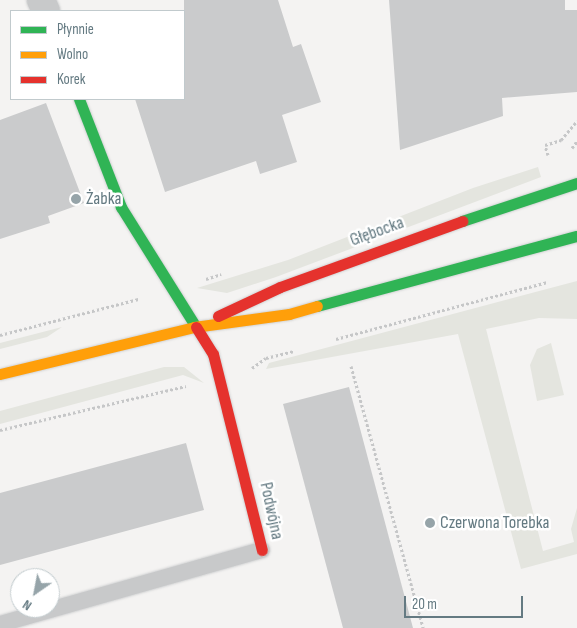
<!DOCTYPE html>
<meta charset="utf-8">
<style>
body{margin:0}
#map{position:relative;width:577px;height:628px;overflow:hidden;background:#f4f3f2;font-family:"Sofia Sans Condensed",sans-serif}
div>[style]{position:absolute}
.green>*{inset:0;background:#e4e5df}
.building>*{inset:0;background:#cacbcc}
.path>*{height:3px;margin-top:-1.5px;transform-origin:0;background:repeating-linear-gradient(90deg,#c6c7c8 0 2.5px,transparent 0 5px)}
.roads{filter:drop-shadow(0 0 1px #d0d1d2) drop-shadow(0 0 1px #d0d1d2)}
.lane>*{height:16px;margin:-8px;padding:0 8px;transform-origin:8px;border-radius:8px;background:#c8c9ca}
.street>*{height:28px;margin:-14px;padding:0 14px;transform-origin:14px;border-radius:14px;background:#c8c9ca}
.fast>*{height:11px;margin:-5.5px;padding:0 5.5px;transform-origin:5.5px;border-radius:5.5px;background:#30b455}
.slow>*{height:11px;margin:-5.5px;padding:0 5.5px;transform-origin:5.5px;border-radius:5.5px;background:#ff9f0a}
.jam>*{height:11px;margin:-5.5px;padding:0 5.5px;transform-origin:5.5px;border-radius:5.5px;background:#e5322d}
.dots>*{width:14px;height:14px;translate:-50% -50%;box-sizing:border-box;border:2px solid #fff;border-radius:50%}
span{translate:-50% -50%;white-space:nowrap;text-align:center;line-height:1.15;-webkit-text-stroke:5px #fff;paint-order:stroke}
.poi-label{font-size:18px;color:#647a82}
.left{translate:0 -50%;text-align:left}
.street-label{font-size:18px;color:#647a82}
.legend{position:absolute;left:10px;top:10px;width:175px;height:90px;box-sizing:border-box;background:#fff;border:1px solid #c1cacd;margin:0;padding:6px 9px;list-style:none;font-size:15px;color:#647a82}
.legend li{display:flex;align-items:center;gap:10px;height:25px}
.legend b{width:25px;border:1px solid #c1cacd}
.north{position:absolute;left:10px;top:568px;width:50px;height:50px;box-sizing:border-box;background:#fff;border:1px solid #c1cacd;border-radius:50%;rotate:213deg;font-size:14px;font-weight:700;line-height:20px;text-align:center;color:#647a82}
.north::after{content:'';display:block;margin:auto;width:18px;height:22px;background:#96a4a9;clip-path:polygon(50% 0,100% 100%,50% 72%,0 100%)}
.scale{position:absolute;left:404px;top:596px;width:119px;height:22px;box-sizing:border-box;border:2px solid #647a82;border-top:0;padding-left:6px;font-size:15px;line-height:18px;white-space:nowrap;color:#647a82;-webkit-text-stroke:4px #fff;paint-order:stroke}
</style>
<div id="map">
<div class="green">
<div style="clip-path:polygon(538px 167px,541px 177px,276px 277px,227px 293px,197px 288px,288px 260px,473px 188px)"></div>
<div style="clip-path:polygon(577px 281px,577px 319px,539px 318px,486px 329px,543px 551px,574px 542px,571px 529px,577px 508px,577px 554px,521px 569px,458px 334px,266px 369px,269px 363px)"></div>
<div style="clip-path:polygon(62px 327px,47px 337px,0 349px,0 343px)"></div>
<div style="clip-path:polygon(551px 343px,564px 395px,537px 401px,530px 365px,537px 349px)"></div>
<div style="clip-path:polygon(164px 367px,184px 367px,204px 383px,183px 375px,0 424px,0 411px)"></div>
</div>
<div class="building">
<div style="clip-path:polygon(184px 0,278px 0,293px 47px,301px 44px,321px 102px,282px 115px,297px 162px,260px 174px,256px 161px,165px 192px,135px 99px,184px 99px)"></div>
<div style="clip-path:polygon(389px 0,565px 0,565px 10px,577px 10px,577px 92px,502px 98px,503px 116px,400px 150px)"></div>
<div style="clip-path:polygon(46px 103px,84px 203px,48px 216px,50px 223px,0 239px,0 120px)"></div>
<div style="clip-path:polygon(349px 387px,413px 628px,343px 628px,283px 404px)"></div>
<div style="clip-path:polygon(186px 443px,204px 510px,0 565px,0 493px)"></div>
</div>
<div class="path">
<div style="left:572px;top:148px;width:9px;rotate:-54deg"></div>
<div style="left:548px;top:155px;width:10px;rotate:-107deg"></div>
<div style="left:545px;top:145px;width:17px;rotate:-17deg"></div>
<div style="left:561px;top:140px;width:25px;rotate:-50deg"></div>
<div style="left:206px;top:279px;width:16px;rotate:-18deg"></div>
<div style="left:0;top:335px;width:143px;rotate:-14.6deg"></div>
<div style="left:336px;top:339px;width:219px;rotate:-15.1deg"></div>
<div style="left:351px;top:366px;width:272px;rotate:74.6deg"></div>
<div style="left:252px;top:368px;width:17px;rotate:-36deg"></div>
<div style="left:266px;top:358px;width:29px;rotate:-14deg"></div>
<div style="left:0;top:430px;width:191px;rotate:-13.3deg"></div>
</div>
<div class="roads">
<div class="lane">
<div style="left:0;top:624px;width:272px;rotate:-15.8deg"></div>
</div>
<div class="street">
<div style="left:41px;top:0;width:12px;rotate:66deg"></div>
</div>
<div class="fast">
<div style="left:79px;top:99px;width:116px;rotate:68.7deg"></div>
<div style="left:121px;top:207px;width:142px;rotate:58deg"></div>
<div style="left:462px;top:221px;width:121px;rotate:-18.3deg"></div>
<div style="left:317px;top:306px;width:269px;rotate:-15.1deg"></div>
</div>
<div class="slow">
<div style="left:0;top:374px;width:200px;rotate:-13.6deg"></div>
<div style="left:194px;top:327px;width:96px;rotate:-7.8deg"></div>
<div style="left:289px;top:314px;width:29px;rotate:-16deg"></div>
</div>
<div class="jam">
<div style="left:218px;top:316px;width:68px;rotate:-25.1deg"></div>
<div style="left:280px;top:287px;width:194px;rotate:-19.9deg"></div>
<div style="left:196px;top:327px;width:32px;rotate:58deg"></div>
<div style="left:213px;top:354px;width:202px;rotate:76deg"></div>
</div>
</div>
<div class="dots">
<div style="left:76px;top:199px;background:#96a4a9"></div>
<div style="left:430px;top:523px;background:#96a4a9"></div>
</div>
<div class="poi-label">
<span class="left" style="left:86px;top:199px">Żabka</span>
<span class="left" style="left:440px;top:523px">Czerwona Torebka</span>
</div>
<div class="street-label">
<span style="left:377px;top:232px;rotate:-20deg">Głębocka</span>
<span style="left:271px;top:511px;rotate:78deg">Podwójna</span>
</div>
<ul class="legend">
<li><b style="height:6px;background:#30b455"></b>Płynnie</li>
<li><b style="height:6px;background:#ff9f0a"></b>Wolno</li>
<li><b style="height:6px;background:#e5322d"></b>Korek</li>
</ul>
<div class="north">N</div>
<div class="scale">20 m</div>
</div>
